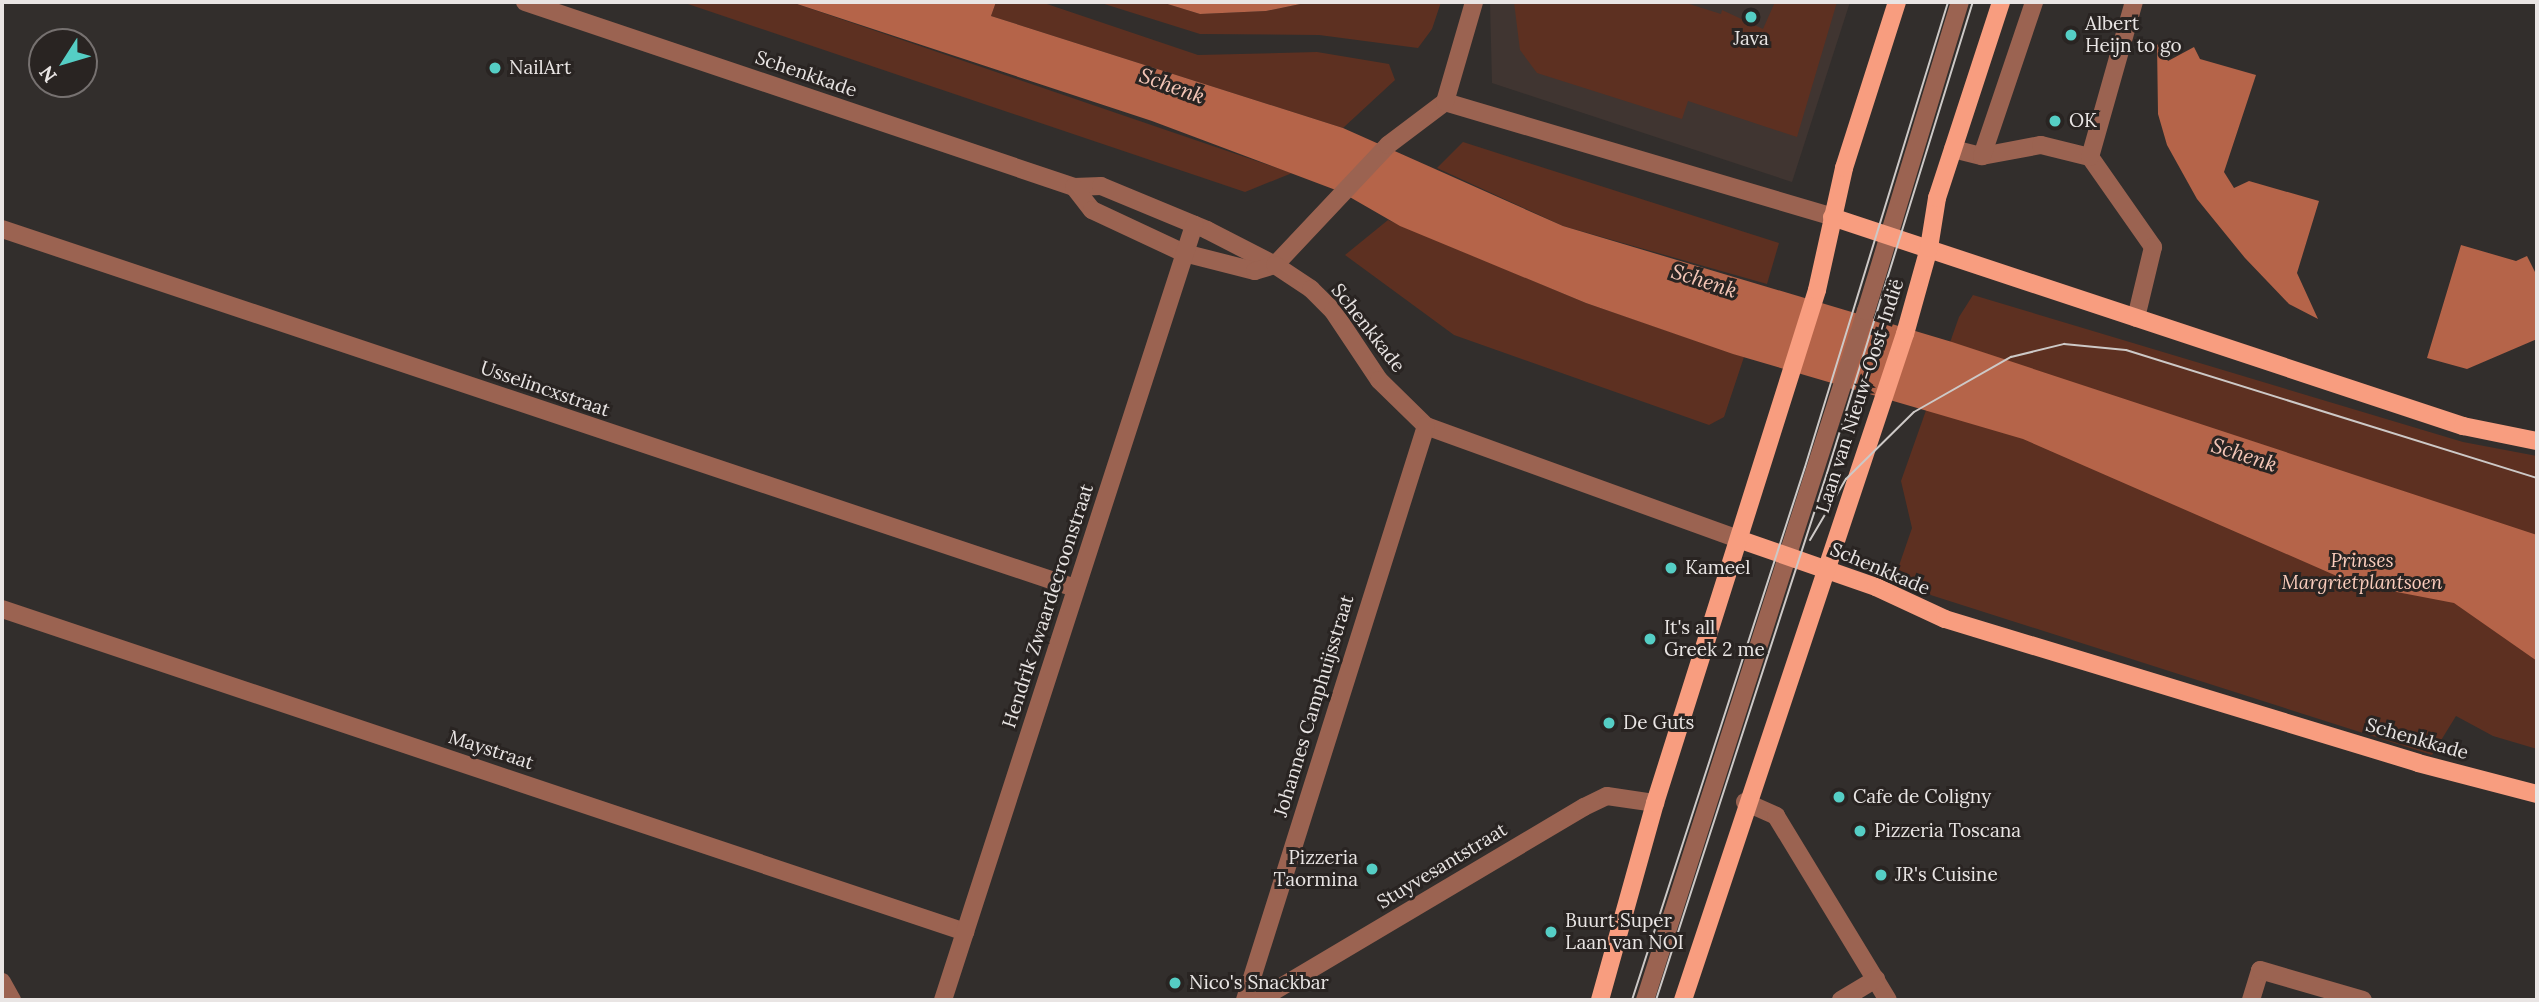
<!DOCTYPE html>
<meta charset="utf-8">
<style>
body{margin:0}
#map{position:relative;width:2539px;height:1002px;overflow:hidden;background:#322e2c;font-family:Lora,serif}
div>[style]{position:absolute}
.built>*{inset:0;background:#403531}
.green>*{inset:0;background:#5d3021}
.water>*{inset:0;background:#b56449}
.minor>*{height:18px;margin:-9px;padding:0 9px;transform-origin:9px;border-radius:9px;background:#9b6351}
.major>*{height:18px;margin:-9px;padding:0 9px;transform-origin:9px;border-radius:9px;background:#f89d7f}
.tram>*{height:2px;margin:-1px;padding:0 1px;transform-origin:1px;border-radius:1px;background:#cdc9c7}
.dots>*{width:19px;height:19px;translate:-50% -50%;box-sizing:border-box;border:4px solid #292422;border-radius:50%}
span{translate:-50% -50%;white-space:nowrap;text-align:center;line-height:1.15;-webkit-text-stroke:6px #292422;paint-order:stroke}
.poi-label{font-size:19px;color:#e9e5e4}
.left{translate:0 -50%;text-align:left}
.right{translate:-100% -50%;text-align:right}
.street-label{font-size:19px;color:#e9e5e4}
.park-label{font-size:19px;color:#faccbc;font-style:italic}
.water-label{font-size:21px;color:#f4c6b7;font-style:italic}
.frame{position:absolute;inset:0;border:4px solid #e9e5e4;pointer-events:none}
.north{position:absolute;left:28px;top:28px;width:70px;height:70px;box-sizing:border-box;background:#292422;border:2px solid #767170;border-radius:50%;rotate:233deg;font-size:19px;font-weight:700;line-height:28px;text-align:center;color:#e9e5e4}
.north::after{content:'';display:block;margin:auto;width:24px;height:32px;background:#55cec5;clip-path:polygon(50% 0,100% 100%,50% 72%,0 100%)}
</style>
<div id="map">
<div class="built">
<div style="clip-path:polygon(1490px 2px,1850px 2px,1792px 182px,1492px 83px)"></div>
</div>
<div class="green">
<div style="clip-path:polygon(682px 2px,791px 2px,1292px 173px,1245px 192px)"></div>
<div style="clip-path:polygon(996px 2px,1041px 2px,1198px 55px,1317px 52px,1389px 64px,1395px 80px,1343px 128px,991px 16px)"></div>
<div style="clip-path:polygon(1098px 2px,1161px 2px,1200px 14px,1266px 11px,1310px 2px,1441px 2px,1432px 29px,1418px 48px,1319px 35px,1200px 34px)"></div>
<div style="clip-path:polygon(1514px 2px,1683px 2px,1721px 14px,1722px 10px,1763px 29px,1775px 2px,1837px 2px,1797px 137px,1688px 101px,1682px 119px,1537px 73px,1520px 50px)"></div>
<div style="clip-path:polygon(1463px 142px,1779px 243px,1767px 284px,1563px 226px,1437px 168px)"></div>
<div style="clip-path:polygon(1388px 220px,1586px 303px,1744px 357px,1724px 417px,1709px 425px,1454px 335px,1345px 255px)"></div>
<div style="clip-path:polygon(1973px 295px,2463px 442px,2537px 456px,2537px 749px,2493px 736px,2456px 716px,2432px 755px,1893px 583px,1912px 528px,1901px 481px,1959px 317px)"></div>
</div>
<div class="water">
<div style="clip-path:polygon(791px 2px,996px 2px,991px 16px,1343px 128px,1563px 226px,1952px 342px,2537px 535px,2537px 661px,2454px 603px,2355px 584px,2023px 439px,1733px 354px,1586px 303px,1400px 226px,1341px 192px,1152px 121px)"></div>
<div style="clip-path:polygon(1161px 2px,1259px 3px,1310px 2px,1266px 11px,1200px 14px)"></div>
<div style="clip-path:polygon(2157px 44px,2168px 61px,2194px 47px,2200px 59px,2256px 75px,2224px 172px,2234px 188px,2249px 181px,2319px 201px,2297px 273px,2318px 319px,2289px 304px,2245px 258px,2197px 199px,2167px 145px,2158px 114px)"></div>
<div style="clip-path:polygon(2461px 245px,2516px 261px,2527px 256px,2537px 276px,2537px 339px,2467px 369px,2427px 358px)"></div>
</div>
<div class="minor">
<div style="left:525px;top:2px;width:579px;rotate:18.62deg"></div>
<div style="left:1074px;top:187px;width:27px;rotate:-2deg"></div>
<div style="left:1101px;top:186px;width:115px;rotate:22.5deg"></div>
<div style="left:1207px;top:230px;width:76px;rotate:27.2deg"></div>
<div style="left:1275px;top:265px;width:165px;rotate:-46.7deg"></div>
<div style="left:1388px;top:145px;width:71px;rotate:-37deg"></div>
<div style="left:1445px;top:102px;width:404px;rotate:16.5deg"></div>
<div style="left:1445px;top:102px;width:104px;rotate:-73.8deg"></div>
<div style="left:1953px;top:149px;width:30px;rotate:14deg"></div>
<div style="left:1982px;top:156px;width:60px;rotate:-10.6deg"></div>
<div style="left:2041px;top:145px;width:50px;rotate:13.8deg"></div>
<div style="left:2090px;top:157px;width:110px;rotate:55deg"></div>
<div style="left:2153px;top:247px;width:73px;rotate:103.5deg"></div>
<div style="left:1982px;top:156px;width:163px;rotate:-71.3deg"></div>
<div style="left:2090px;top:157px;width:161px;rotate:-74.2deg"></div>
<div style="left:1074px;top:187px;width:29px;rotate:52deg"></div>
<div style="left:1092px;top:210px;width:102px;rotate:25.1deg"></div>
<div style="left:1184px;top:253px;width:73px;rotate:14.2deg"></div>
<div style="left:1255px;top:271px;width:21px;rotate:-17deg"></div>
<div style="left:1275px;top:265px;width:43px;rotate:33.7deg"></div>
<div style="left:1311px;top:289px;width:31px;rotate:45deg"></div>
<div style="left:1333px;top:311px;width:83px;rotate:56.3deg"></div>
<div style="left:1379px;top:380px;width:66px;rotate:44.4deg"></div>
<div style="left:1426px;top:426px;width:335px;rotate:19.9deg"></div>
<div style="left:2px;top:229px;width:1131px;rotate:18.5deg"></div>
<div style="left:2px;top:609px;width:1016px;rotate:18.54deg"></div>
<div style="left:1745px;top:802px;width:34px;rotate:24deg"></div>
<div style="left:1776px;top:816px;width:215px;rotate:58.7deg"></div>
<div style="left:2px;top:982px;width:21px;rotate:61deg"></div>
<div style="left:943px;top:1000px;width:815px;rotate:-72.05deg"></div>
<div style="left:1245px;top:1000px;width:602px;rotate:-72.5deg"></div>
<div style="left:1259px;top:1000px;width:378px;rotate:-30.7deg"></div>
<div style="left:1584px;top:807px;width:25px;rotate:-26deg"></div>
<div style="left:1607px;top:796px;width:49px;rotate:8.3deg"></div>
<div style="left:1645px;top:1000px;width:724px;rotate:-72.22deg"></div>
<div style="left:1866px;top:311px;width:323px;rotate:-73.1deg"></div>
<div style="left:1841px;top:1000px;width:41px;rotate:-31deg"></div>
<div style="left:2251px;top:1000px;width:31px;rotate:-73deg"></div>
<div style="left:2260px;top:970px;width:107px;rotate:16.2deg"></div>
</div>
<div class="major">
<div style="left:1832px;top:217px;width:665px;rotate:18.33deg"></div>
<div style="left:2463px;top:426px;width:76px;rotate:11.5deg"></div>
<div style="left:1741px;top:540px;width:143px;rotate:19.2deg"></div>
<div style="left:1876px;top:587px;width:76px;rotate:24.9deg"></div>
<div style="left:1945px;top:619px;width:494px;rotate:16.9deg"></div>
<div style="left:2418px;top:763px;width:123px;rotate:14.6deg"></div>
<div style="left:1600px;top:1000px;width:205px;rotate:-74.4deg"></div>
<div style="left:1655px;top:803px;width:538px;rotate:-72.47deg"></div>
<div style="left:1817px;top:290px;width:125px;rotate:-77.5deg"></div>
<div style="left:1844px;top:168px;width:174px;rotate:-72.3deg"></div>
<div style="left:1683px;top:1000px;width:702px;rotate:-71.57deg"></div>
<div style="left:1905px;top:334px;width:89px;rotate:-74.4deg"></div>
<div style="left:1929px;top:248px;width:51px;rotate:-80.9deg"></div>
<div style="left:1937px;top:198px;width:206px;rotate:-71.9deg"></div>
</div>
<div class="tram">
<div style="left:1810px;top:540px;width:71px;rotate:-59.5deg"></div>
<div style="left:1846px;top:479px;width:95px;rotate:-44.6deg"></div>
<div style="left:1914px;top:412px;width:112px;rotate:-29.6deg"></div>
<div style="left:2011px;top:357px;width:55px;rotate:-13.8deg"></div>
<div style="left:2064px;top:344px;width:62px;rotate:5.5deg"></div>
<div style="left:2126px;top:350px;width:430px;rotate:17.3deg"></div>
<div style="left:1632px;top:1000px;width:560px;rotate:-72.02deg"></div>
<div style="left:1805px;top:467px;width:486px;rotate:-72.9deg"></div>
<div style="left:1656px;top:1000px;width:554px;rotate:-72.02deg"></div>
<div style="left:1827px;top:473px;width:493px;rotate:-72.8deg"></div>
</div>
<div class="dots">
<div style="left:1751px;top:17px;background:#55cec5"></div>
<div style="left:2071px;top:35px;background:#55cec5"></div>
<div style="left:495px;top:68px;background:#55cec5"></div>
<div style="left:2055px;top:121px;background:#55cec5"></div>
<div style="left:1671px;top:568px;background:#55cec5"></div>
<div style="left:1650px;top:639px;background:#55cec5"></div>
<div style="left:1609px;top:723px;background:#55cec5"></div>
<div style="left:1839px;top:797px;background:#55cec5"></div>
<div style="left:1860px;top:831px;background:#55cec5"></div>
<div style="left:1372px;top:869px;background:#55cec5"></div>
<div style="left:1881px;top:875px;background:#55cec5"></div>
<div style="left:1551px;top:932px;background:#55cec5"></div>
<div style="left:1175px;top:983px;background:#55cec5"></div>
</div>
<div class="poi-label">
<span class="left" style="left:2085px;top:35px">Albert<br>Heijn to go</span>
<span style="left:1751px;top:39px">Java</span>
<span class="left" style="left:509px;top:68px">NailArt</span>
<span class="left" style="left:2069px;top:121px">OK</span>
<span class="left" style="left:1685px;top:568px">Kameel</span>
<span class="left" style="left:1664px;top:639px">It's all<br>Greek 2 me</span>
<span class="left" style="left:1623px;top:723px">De Guts</span>
<span class="left" style="left:1853px;top:797px">Cafe de Coligny</span>
<span class="left" style="left:1874px;top:831px">Pizzeria Toscana</span>
<span class="right" style="left:1358px;top:869px">Pizzeria<br>Taormina</span>
<span class="left" style="left:1895px;top:875px">JR's Cuisine</span>
<span class="left" style="left:1565px;top:932px">Buurt Super<br>Laan van NOI</span>
<span class="left" style="left:1189px;top:983px">Nico's Snackbar</span>
</div>
<div class="street-label">
<span style="left:806px;top:74px;rotate:19deg">Schenkkade</span>
<span style="left:1368px;top:328px;rotate:52deg">Schenkkade</span>
<span style="left:545px;top:389px;rotate:19deg">Usselincxstraat</span>
<span style="left:1860px;top:396px;rotate:-72deg">Laan van Nieuw-Oost-Indië</span>
<span style="left:1880px;top:569px;rotate:23deg">Schenkkade</span>
<span style="left:1048px;top:606px;rotate:-72deg">Hendrik Zwaardecroonstraat</span>
<span style="left:1314px;top:706px;rotate:-73deg">Johannes Camphuijsstraat</span>
<span style="left:2417px;top:739px;rotate:16deg">Schenkkade</span>
<span style="left:491px;top:750px;rotate:18deg">Maystraat</span>
<span style="left:1442px;top:866px;rotate:-31deg">Stuyvesantstraat</span>
</div>
<div class="park-label">
<span style="left:2362px;top:572px">Prinses<br>Margrietplantsoen</span>
</div>
<div class="water-label">
<span style="left:1172px;top:86px;rotate:20deg">Schenk</span>
<span style="left:1704px;top:281px;rotate:18deg">Schenk</span>
<span style="left:2244px;top:455px;rotate:18deg">Schenk</span>
</div>
<div class="frame"></div>
<div class="north">N</div>
</div>
